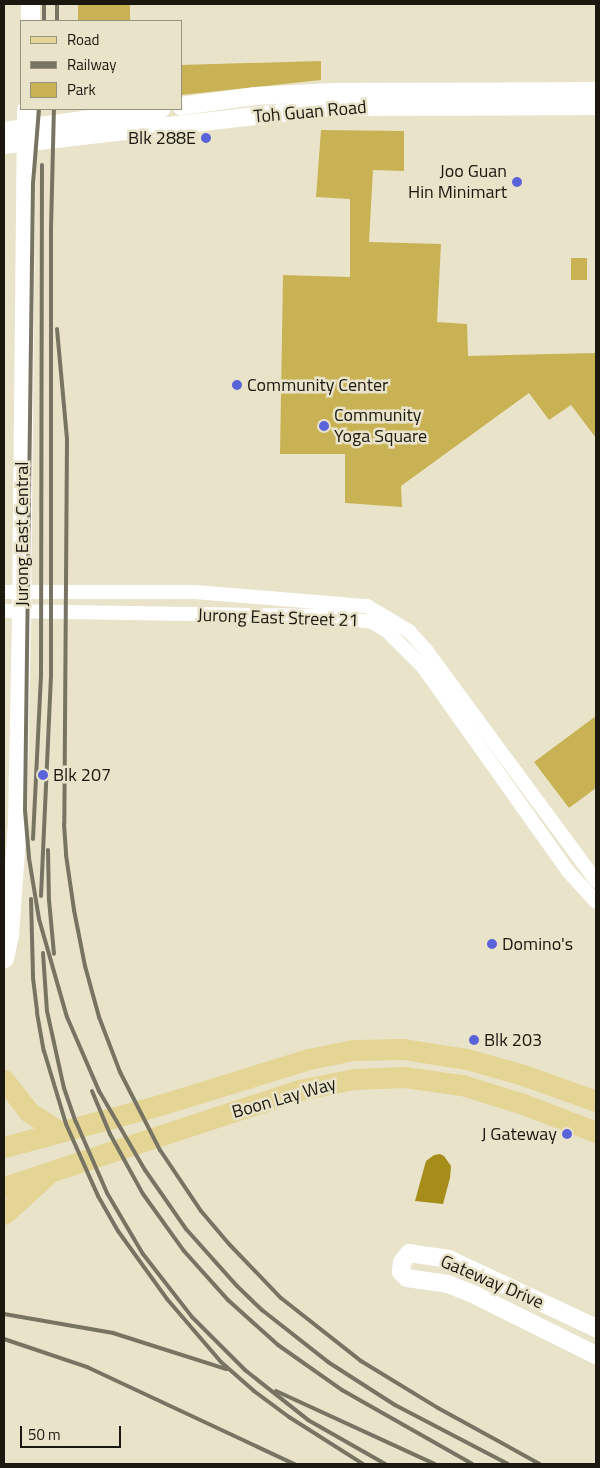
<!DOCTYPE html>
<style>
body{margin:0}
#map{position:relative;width:600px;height:1468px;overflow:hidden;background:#e9e3ca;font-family:"Titillium Web",sans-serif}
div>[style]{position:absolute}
.green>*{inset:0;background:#c9b254}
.water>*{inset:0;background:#a68d19}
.minor>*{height:14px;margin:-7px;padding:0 7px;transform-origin:7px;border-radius:7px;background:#fff}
.tertiary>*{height:18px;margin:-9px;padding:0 9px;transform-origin:9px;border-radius:9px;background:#fff}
.secondary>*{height:19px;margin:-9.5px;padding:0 9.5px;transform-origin:9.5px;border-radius:9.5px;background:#fff}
.primary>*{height:21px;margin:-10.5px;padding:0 10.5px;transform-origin:10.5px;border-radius:10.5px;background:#e4d594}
.rail>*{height:4px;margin:-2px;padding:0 2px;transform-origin:2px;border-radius:2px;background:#787464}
.dots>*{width:14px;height:14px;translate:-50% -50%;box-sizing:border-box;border:2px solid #e9e3ca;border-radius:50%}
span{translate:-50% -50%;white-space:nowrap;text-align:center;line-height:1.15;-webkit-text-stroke:5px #e9e3ca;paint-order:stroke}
.street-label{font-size:18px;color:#1a180f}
.poi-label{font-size:18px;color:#1a180f}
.right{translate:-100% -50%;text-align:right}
.left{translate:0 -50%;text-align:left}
.frame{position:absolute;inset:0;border:5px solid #1a180f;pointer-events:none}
.legend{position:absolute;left:20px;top:20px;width:162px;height:90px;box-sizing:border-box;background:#e9e3ca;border:1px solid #96927f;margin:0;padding:6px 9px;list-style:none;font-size:15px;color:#1a180f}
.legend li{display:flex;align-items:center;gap:10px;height:25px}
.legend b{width:25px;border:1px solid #96927f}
.scale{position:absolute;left:20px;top:1426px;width:101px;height:22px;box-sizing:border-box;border:2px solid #1a180f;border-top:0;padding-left:6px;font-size:15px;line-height:18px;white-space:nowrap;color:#1a180f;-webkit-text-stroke:4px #e9e3ca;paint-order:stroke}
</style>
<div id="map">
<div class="green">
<div style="clip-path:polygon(78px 4px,130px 4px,130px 19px,132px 21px,78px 21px)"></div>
<div style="clip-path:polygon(321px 61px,321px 80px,181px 95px,181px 65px)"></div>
<div style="clip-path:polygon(321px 130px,404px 131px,404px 171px,373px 170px,369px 242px,441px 244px,437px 322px,467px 324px,468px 356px,596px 353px,596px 438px,571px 405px,549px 420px,529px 393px,401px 486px,402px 507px,345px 503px,345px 454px,280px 454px,283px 275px,350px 277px,350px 199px,316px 197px)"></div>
<div style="clip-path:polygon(571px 258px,587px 258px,587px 280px,571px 280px)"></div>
<div style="clip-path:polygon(596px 716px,596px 788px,569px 808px,534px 762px)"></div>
</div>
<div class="water">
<div style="clip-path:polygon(440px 1154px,444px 1156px,451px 1166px,450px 1178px,443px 1204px,415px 1201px,426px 1161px,434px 1155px)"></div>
</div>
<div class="minor">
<div style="left:4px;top:592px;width:191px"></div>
<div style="left:195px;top:592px;width:173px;rotate:4.7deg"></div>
<div style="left:367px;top:606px;width:49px;rotate:30.8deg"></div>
<div style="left:409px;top:631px;width:25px;rotate:48deg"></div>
<div style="left:426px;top:650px;width:287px;rotate:53.6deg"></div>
<div style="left:4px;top:611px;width:318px;rotate:0.9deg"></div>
<div style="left:322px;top:616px;width:50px;rotate:6.8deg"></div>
<div style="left:372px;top:622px;width:17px;rotate:31deg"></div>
<div style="left:387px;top:631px;width:51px;rotate:45deg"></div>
<div style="left:423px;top:667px;width:249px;rotate:54.6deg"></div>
<div style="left:567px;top:870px;width:43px;rotate:47.8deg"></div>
</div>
<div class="tertiary">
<div style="left:181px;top:106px;width:76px;rotate:-7.6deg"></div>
<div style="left:256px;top:96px;width:77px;rotate:-3deg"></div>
<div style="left:333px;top:92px;width:263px;rotate:-0.2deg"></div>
<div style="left:4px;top:131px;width:159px;rotate:-8deg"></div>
<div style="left:4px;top:145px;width:330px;rotate:-6.6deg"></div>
<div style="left:332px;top:107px;width:264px;rotate:-0.2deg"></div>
<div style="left:596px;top:1328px;width:162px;rotate:-154.9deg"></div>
<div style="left:449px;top:1259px;width:40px;rotate:-171.5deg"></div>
<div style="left:409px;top:1253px;width:11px;rotate:128deg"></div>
<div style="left:402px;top:1262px;width:10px;rotate:96deg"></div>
<div style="left:401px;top:1272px;width:8px;rotate:45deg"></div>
<div style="left:407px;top:1278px;width:41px;rotate:8.3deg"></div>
<div style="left:448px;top:1284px;width:31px;rotate:22deg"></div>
<div style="left:477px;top:1296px;width:133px;rotate:26.4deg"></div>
</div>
<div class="secondary">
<div style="left:30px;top:21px;width:17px;rotate:-90deg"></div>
<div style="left:4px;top:958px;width:25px;rotate:-78deg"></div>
<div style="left:9px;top:934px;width:112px;rotate:-85.9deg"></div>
<div style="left:17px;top:822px;width:209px;rotate:-88.9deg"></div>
<div style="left:21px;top:613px;width:504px;rotate:-89.43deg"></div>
</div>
<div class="primary">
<div style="left:4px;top:1080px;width:41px;rotate:52deg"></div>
<div style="left:29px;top:1112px;width:37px;rotate:33deg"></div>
<div style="left:4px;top:1147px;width:162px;rotate:-15.1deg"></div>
<div style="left:160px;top:1105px;width:156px;rotate:-17.2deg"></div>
<div style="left:309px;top:1059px;width:45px;rotate:-11.6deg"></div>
<div style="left:353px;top:1050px;width:50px;rotate:-1.1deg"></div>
<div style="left:403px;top:1049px;width:65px;rotate:8.9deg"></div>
<div style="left:467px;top:1059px;width:58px;rotate:15.9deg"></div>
<div style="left:523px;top:1075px;width:77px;rotate:19.6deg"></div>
<div style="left:4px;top:1187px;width:311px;rotate:-18.2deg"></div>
<div style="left:299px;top:1090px;width:56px;rotate:-11.3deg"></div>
<div style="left:354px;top:1079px;width:50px;rotate:-2.3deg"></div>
<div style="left:404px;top:1077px;width:59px;rotate:7.9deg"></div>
<div style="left:462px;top:1085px;width:64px;rotate:17.3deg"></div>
<div style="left:523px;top:1104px;width:78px;rotate:21deg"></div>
<div style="left:4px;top:1214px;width:57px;rotate:-42.1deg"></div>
</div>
<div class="rail">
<div style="left:44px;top:21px;width:17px;rotate:-90deg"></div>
<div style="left:57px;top:21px;width:17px;rotate:-90deg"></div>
<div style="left:39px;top:109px;width:74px;rotate:94.6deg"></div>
<div style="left:33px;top:183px;width:627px;rotate:90.73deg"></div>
<div style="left:25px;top:810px;width:48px;rotate:85.2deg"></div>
<div style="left:29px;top:858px;width:62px;rotate:80.7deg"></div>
<div style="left:39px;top:919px;width:102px;rotate:74.1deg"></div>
<div style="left:67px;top:1017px;width:81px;rotate:66.6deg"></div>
<div style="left:99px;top:1091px;width:91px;rotate:59.8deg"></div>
<div style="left:145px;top:1170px;width:72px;rotate:55.2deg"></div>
<div style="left:186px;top:1229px;width:76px;rotate:48.2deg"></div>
<div style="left:237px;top:1286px;width:35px;rotate:44deg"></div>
<div style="left:262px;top:1310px;width:84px;rotate:38.2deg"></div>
<div style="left:328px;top:1362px;width:80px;rotate:32.7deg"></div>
<div style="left:395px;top:1405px;width:127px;rotate:27.6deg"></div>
<div style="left:57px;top:329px;width:110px;rotate:84.8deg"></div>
<div style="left:67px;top:439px;width:385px;rotate:90.4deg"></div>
<div style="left:64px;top:824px;width:31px;rotate:86deg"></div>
<div style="left:66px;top:855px;width:56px;rotate:81.7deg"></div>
<div style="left:74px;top:910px;width:57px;rotate:78.9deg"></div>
<div style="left:85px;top:966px;width:53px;rotate:74.6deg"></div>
<div style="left:99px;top:1017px;width:59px;rotate:69.1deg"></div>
<div style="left:120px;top:1072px;width:88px;rotate:62.9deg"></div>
<div style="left:160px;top:1150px;width:73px;rotate:56.1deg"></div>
<div style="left:201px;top:1211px;width:43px;rotate:49.7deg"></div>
<div style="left:229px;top:1244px;width:75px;rotate:46.1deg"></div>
<div style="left:281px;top:1298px;width:102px;rotate:38.2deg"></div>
<div style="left:361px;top:1361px;width:90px;rotate:31.4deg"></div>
<div style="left:438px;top:1408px;width:116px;rotate:28.8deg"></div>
<div style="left:33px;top:839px;width:165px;rotate:-87.2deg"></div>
<div style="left:41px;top:674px;width:509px;rotate:-89.89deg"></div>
<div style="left:48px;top:850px;width:50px;rotate:88.9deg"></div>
<div style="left:49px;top:900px;width:54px;rotate:84.7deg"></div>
<div style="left:41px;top:896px;width:221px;rotate:-87.4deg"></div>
<div style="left:51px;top:675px;width:446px;rotate:-90deg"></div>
<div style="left:51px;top:229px;width:120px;rotate:-88.6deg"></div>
<div style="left:31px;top:899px;width:79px;rotate:88.5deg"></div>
<div style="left:33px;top:978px;width:35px;rotate:83deg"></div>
<div style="left:37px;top:1013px;width:39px;rotate:80deg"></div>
<div style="left:44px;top:1051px;width:76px;rotate:73.2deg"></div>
<div style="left:66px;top:1124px;width:79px;rotate:66deg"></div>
<div style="left:98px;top:1196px;width:40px;rotate:60.3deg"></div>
<div style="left:118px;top:1231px;width:84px;rotate:54.2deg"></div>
<div style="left:167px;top:1299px;width:83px;rotate:49.4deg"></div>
<div style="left:221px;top:1362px;width:44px;rotate:41.3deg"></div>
<div style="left:254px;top:1391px;width:44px;rotate:36.6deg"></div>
<div style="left:289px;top:1417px;width:88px;rotate:32.4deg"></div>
<div style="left:43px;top:953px;width:58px;rotate:86.1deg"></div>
<div style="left:47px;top:1011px;width:79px;rotate:77.6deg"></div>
<div style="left:64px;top:1088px;width:36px;rotate:71deg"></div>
<div style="left:76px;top:1122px;width:77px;rotate:66.4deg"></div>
<div style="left:107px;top:1193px;width:71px;rotate:59.5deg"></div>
<div style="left:143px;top:1254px;width:80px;rotate:52.1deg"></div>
<div style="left:192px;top:1317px;width:75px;rotate:45deg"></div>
<div style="left:245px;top:1370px;width:80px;rotate:38.4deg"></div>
<div style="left:308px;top:1420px;width:89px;rotate:29.7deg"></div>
<div style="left:92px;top:1091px;width:47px;rotate:67.3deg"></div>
<div style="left:110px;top:1134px;width:68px;rotate:61.2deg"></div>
<div style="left:143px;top:1194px;width:70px;rotate:54.3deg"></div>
<div style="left:184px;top:1251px;width:66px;rotate:48.1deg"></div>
<div style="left:228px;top:1300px;width:67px;rotate:42deg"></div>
<div style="left:278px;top:1345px;width:78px;rotate:35.1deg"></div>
<div style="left:342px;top:1390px;width:150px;rotate:29.6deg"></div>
<div style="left:4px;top:1314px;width:111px;rotate:9.9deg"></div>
<div style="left:113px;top:1333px;width:119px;rotate:17.7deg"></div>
<div style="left:4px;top:1339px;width:88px;rotate:18.6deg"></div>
<div style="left:87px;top:1367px;width:229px;rotate:25.1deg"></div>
<div style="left:276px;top:1391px;width:175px;rotate:24.7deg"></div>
</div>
<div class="dots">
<div style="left:206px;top:138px;background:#5b63da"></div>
<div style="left:517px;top:182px;background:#5b63da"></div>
<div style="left:237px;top:385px;background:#5b63da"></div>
<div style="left:324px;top:426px;background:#5b63da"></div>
<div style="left:43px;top:775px;background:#5b63da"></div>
<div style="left:492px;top:944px;background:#5b63da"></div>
<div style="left:474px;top:1040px;background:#5b63da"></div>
<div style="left:567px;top:1134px;background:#5b63da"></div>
</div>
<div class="street-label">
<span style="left:310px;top:112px;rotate:-5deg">Toh Guan Road</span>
<span style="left:22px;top:534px;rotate:-90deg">Jurong East Central</span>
<span style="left:278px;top:618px;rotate:2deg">Jurong East Street 21</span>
<span style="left:284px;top:1098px;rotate:-16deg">Boon Lay Way</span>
<span style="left:492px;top:1282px;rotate:23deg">Gateway Drive</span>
</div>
<div class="poi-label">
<span class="right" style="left:196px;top:138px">Blk 288E</span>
<span class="right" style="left:507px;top:182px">Joo Guan<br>Hin Minimart</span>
<span class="left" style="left:247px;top:385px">Community Center</span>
<span class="left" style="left:334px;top:426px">Community<br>Yoga Square</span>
<span class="left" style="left:53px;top:775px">Blk 207</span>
<span class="left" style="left:502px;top:944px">Domino's</span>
<span class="left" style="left:484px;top:1040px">Blk 203</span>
<span class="right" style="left:557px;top:1134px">J Gateway</span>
</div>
<div class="frame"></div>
<ul class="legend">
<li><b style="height:6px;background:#e4d594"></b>Road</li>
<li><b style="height:6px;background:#787464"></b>Railway</li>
<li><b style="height:14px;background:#c9b254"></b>Park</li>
</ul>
<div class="scale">50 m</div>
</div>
